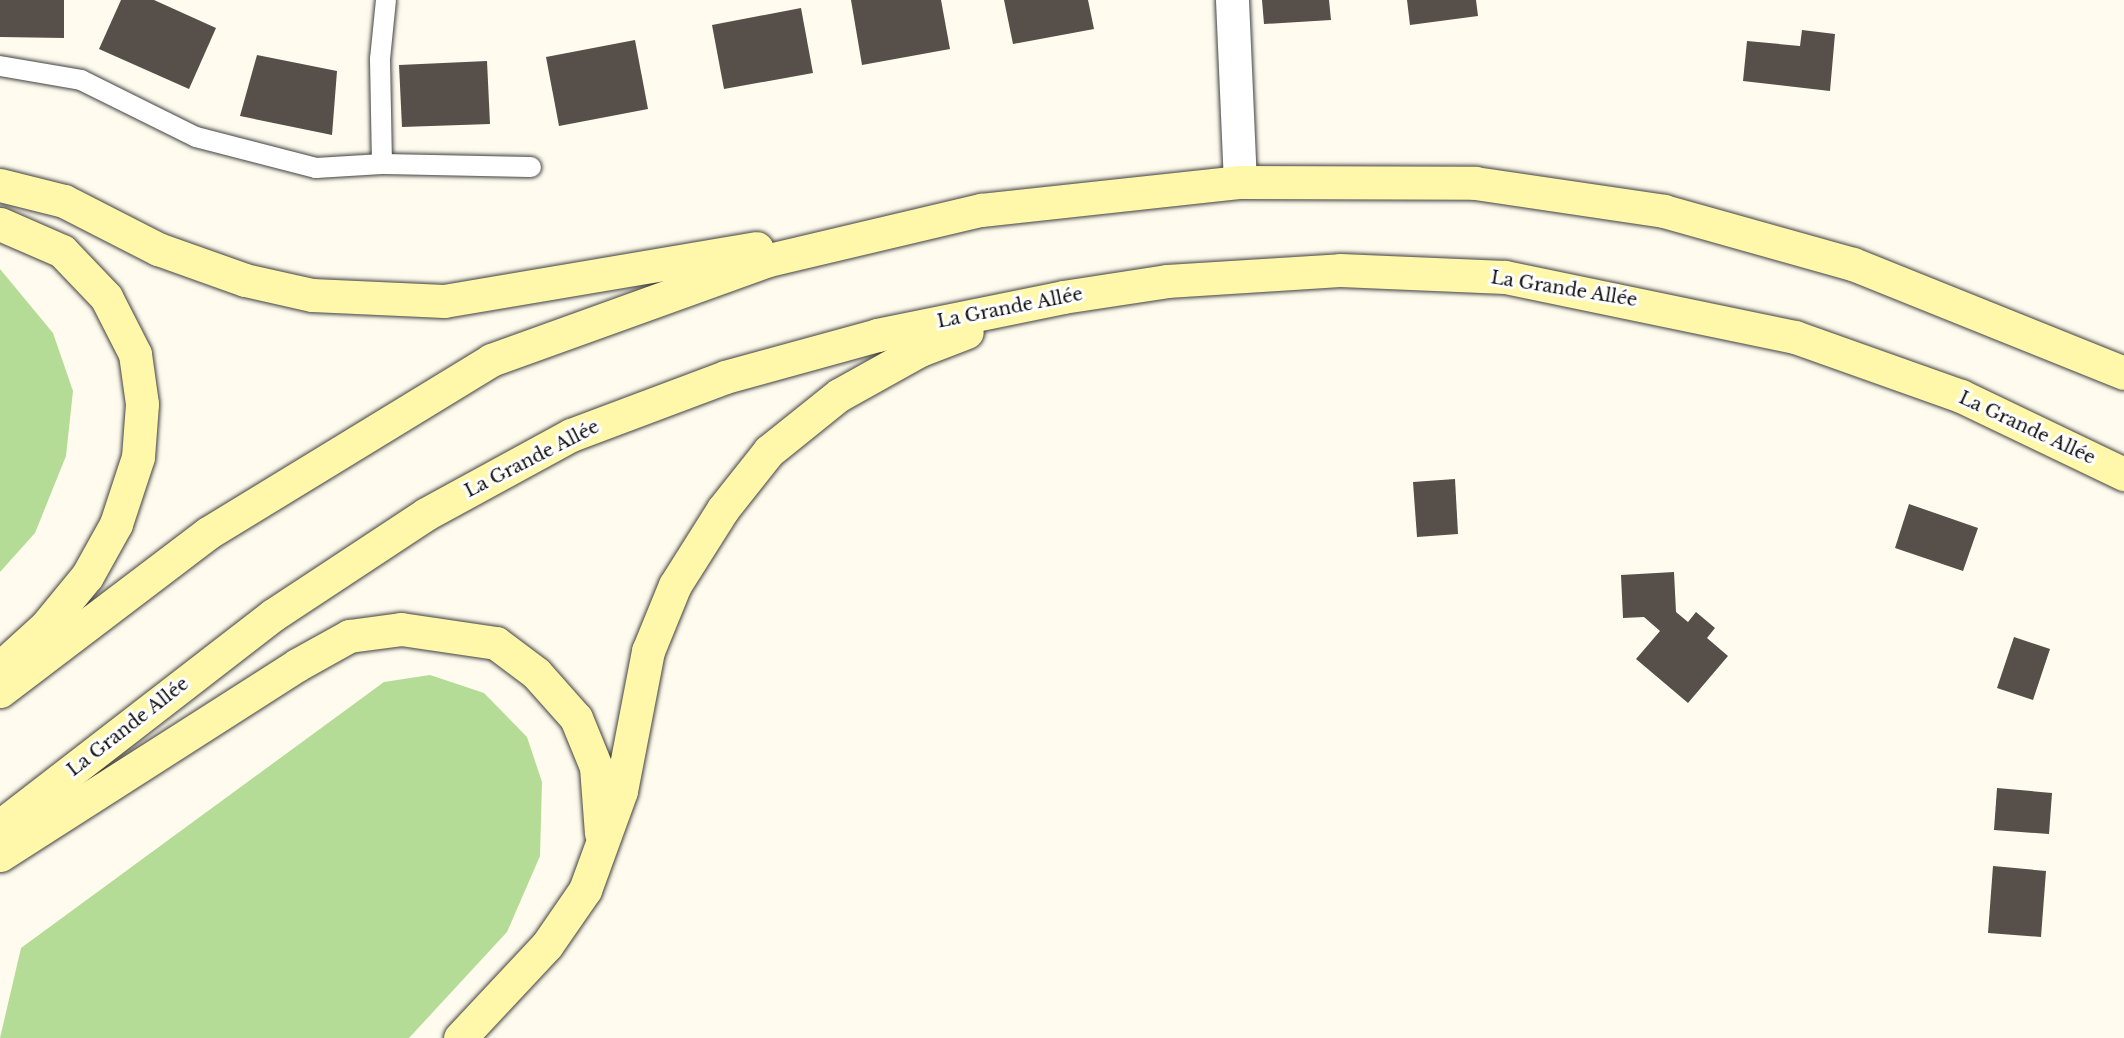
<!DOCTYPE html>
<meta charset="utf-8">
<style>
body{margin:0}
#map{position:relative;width:2124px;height:1038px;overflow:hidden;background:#fffcef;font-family:"Libre Baskerville",serif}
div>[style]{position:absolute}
.forest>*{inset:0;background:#b4dc96}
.building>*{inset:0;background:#574f4a}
.roads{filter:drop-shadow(0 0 2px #414141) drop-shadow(0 0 2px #414141)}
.lane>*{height:20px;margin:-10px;padding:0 10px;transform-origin:10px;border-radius:10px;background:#fff}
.street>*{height:33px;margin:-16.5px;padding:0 16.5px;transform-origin:16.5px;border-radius:16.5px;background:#fff}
.secondary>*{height:33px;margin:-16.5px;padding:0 16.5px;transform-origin:16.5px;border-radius:16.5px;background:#fff7aa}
span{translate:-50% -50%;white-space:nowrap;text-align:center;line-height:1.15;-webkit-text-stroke:6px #fff;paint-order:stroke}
.street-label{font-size:18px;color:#0e0e0e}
</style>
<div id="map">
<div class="forest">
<div style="clip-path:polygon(0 269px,53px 333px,73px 391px,66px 456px,35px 533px,0 572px)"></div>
<div style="clip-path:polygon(430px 675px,484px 693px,527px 737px,542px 782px,540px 856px,507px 932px,409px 1038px,0 1038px,21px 948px,384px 682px)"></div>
</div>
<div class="building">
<div style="clip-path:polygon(0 0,64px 0,64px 38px,0 37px)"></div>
<div style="clip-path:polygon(121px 0,154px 0,216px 28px,189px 89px,99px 49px)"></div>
<div style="clip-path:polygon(851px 0,941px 0,950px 49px,862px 65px)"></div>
<div style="clip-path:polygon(1004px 0,1088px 0,1094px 29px,1013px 44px)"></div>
<div style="clip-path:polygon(1262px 0,1329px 0,1331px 20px,1264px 24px)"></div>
<div style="clip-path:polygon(1407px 0,1476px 0,1478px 16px,1410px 25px)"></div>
<div style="clip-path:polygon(801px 8px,813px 73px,724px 89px,712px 25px)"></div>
<div style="clip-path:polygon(1802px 30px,1835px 34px,1830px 91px,1743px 81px,1747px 41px,1800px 46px)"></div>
<div style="clip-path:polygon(635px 40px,648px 109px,559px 126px,546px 57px)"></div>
<div style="clip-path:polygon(257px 55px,337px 71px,332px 135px,240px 116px)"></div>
<div style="clip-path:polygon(487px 61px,490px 124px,402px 127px,399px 65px)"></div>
<div style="clip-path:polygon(1455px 479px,1458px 534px,1417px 537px,1413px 482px)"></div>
<div style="clip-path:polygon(1909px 504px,1978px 528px,1963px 571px,1895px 548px)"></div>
<div style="clip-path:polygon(1674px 572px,1676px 612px,1688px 622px,1696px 612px,1715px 628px,1707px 638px,1728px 656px,1688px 703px,1636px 659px,1660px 631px,1644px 617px,1623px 618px,1621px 575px)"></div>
<div style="clip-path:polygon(2014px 637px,2050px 649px,2033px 700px,1997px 688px)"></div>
<div style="clip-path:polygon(1997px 788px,2052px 793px,2049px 834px,1994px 830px)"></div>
<div style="clip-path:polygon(1993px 866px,2046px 871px,2041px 937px,1988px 933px)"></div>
</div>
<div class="roads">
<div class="lane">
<div style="left:0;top:66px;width:82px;rotate:9.8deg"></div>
<div style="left:81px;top:80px;width:128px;rotate:26.4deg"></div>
<div style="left:196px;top:137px;width:124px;rotate:14.5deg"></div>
<div style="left:316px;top:168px;width:66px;rotate:-3.5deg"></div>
<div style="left:382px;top:164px;width:105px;rotate:-91.1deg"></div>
<div style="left:380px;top:59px;width:59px;rotate:-84.2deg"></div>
<div style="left:382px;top:164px;width:149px;rotate:1.2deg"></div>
</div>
<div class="street">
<div style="left:1232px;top:0;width:182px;rotate:87.5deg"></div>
</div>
<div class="secondary">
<div style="left:0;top:185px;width:66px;rotate:14deg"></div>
<div style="left:64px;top:201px;width:106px;rotate:27.1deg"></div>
<div style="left:158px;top:249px;width:92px;rotate:19.6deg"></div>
<div style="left:245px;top:280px;width:69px;rotate:12.6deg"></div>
<div style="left:312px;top:295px;width:132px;rotate:2.6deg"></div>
<div style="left:444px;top:301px;width:317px;rotate:-9.6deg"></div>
<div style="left:0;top:224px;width:68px;rotate:23.5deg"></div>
<div style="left:62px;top:251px;width:64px;rotate:46.3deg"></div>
<div style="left:106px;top:297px;width:64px;rotate:63deg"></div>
<div style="left:135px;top:354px;width:50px;rotate:82deg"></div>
<div style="left:142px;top:404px;width:53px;rotate:94.3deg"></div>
<div style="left:138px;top:457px;width:71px;rotate:108.2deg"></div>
<div style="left:116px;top:524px;width:60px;rotate:119.1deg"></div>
<div style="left:87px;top:576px;width:65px;rotate:129.4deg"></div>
<div style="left:46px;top:626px;width:59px;rotate:137.7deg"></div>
<div style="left:0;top:691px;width:261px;rotate:-37.2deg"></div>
<div style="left:208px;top:533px;width:332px;rotate:-31.4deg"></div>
<div style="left:491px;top:360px;width:295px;rotate:-19.8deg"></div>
<div style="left:769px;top:260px;width:218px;rotate:-13.3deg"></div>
<div style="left:981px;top:210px;width:261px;rotate:-6.2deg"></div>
<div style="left:1240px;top:182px;width:235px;rotate:0.2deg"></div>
<div style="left:1475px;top:183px;width:191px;rotate:8.4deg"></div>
<div style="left:1664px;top:211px;width:196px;rotate:15.7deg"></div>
<div style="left:1853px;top:264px;width:292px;rotate:21.9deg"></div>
<div style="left:0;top:826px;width:345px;rotate:-37.7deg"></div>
<div style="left:273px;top:615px;width:183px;rotate:-33.4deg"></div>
<div style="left:426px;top:514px;width:165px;rotate:-28.6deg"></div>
<div style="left:571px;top:435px;width:165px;rotate:-20.6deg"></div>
<div style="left:725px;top:377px;width:158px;rotate:-15.4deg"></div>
<div style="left:877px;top:335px;width:190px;rotate:-11.5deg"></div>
<div style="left:1063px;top:297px;width:105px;rotate:-8.7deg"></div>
<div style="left:1167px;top:281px;width:173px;rotate:-3.6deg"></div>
<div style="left:1340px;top:270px;width:165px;rotate:2.4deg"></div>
<div style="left:1505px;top:277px;width:296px;rotate:11.7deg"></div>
<div style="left:1795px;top:337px;width:176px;rotate:19.6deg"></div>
<div style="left:1961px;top:396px;width:181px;rotate:25.6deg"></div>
<div style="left:0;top:855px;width:353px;rotate:-32.6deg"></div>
<div style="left:297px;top:665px;width:60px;rotate:-29.1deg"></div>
<div style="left:349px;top:636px;width:52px;rotate:-7.7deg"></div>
<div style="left:401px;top:629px;width:96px;rotate:8.4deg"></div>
<div style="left:496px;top:643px;width:50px;rotate:36.9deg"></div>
<div style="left:536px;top:673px;width:60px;rotate:48.4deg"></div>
<div style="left:576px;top:718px;width:53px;rotate:67.8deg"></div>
<div style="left:596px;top:767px;width:66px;rotate:85.7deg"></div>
<div style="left:460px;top:1038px;width:127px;rotate:-46.9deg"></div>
<div style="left:547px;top:945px;width:67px;rotate:-55.4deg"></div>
<div style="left:585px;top:890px;width:105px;rotate:-70deg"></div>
<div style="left:621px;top:791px;width:143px;rotate:-79.1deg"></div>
<div style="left:648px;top:651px;width:71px;rotate:-67.8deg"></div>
<div style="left:675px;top:585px;width:90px;rotate:-57.7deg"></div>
<div style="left:723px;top:509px;width:74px;rotate:-51.6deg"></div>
<div style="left:769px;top:451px;width:90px;rotate:-38.7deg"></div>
<div style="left:839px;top:395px;width:93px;rotate:-29.1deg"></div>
<div style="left:920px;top:350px;width:50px;rotate:-21deg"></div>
</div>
</div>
<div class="street-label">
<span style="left:1564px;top:289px;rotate:9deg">La Grande Allée</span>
<span style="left:1010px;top:308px;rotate:-11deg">La Grande Allée</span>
<span style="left:2027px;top:428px;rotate:25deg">La Grande Allée</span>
<span style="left:532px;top:459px;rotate:-27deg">La Grande Allée</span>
<span style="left:128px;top:727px;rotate:-38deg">La Grande Allée</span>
</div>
</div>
